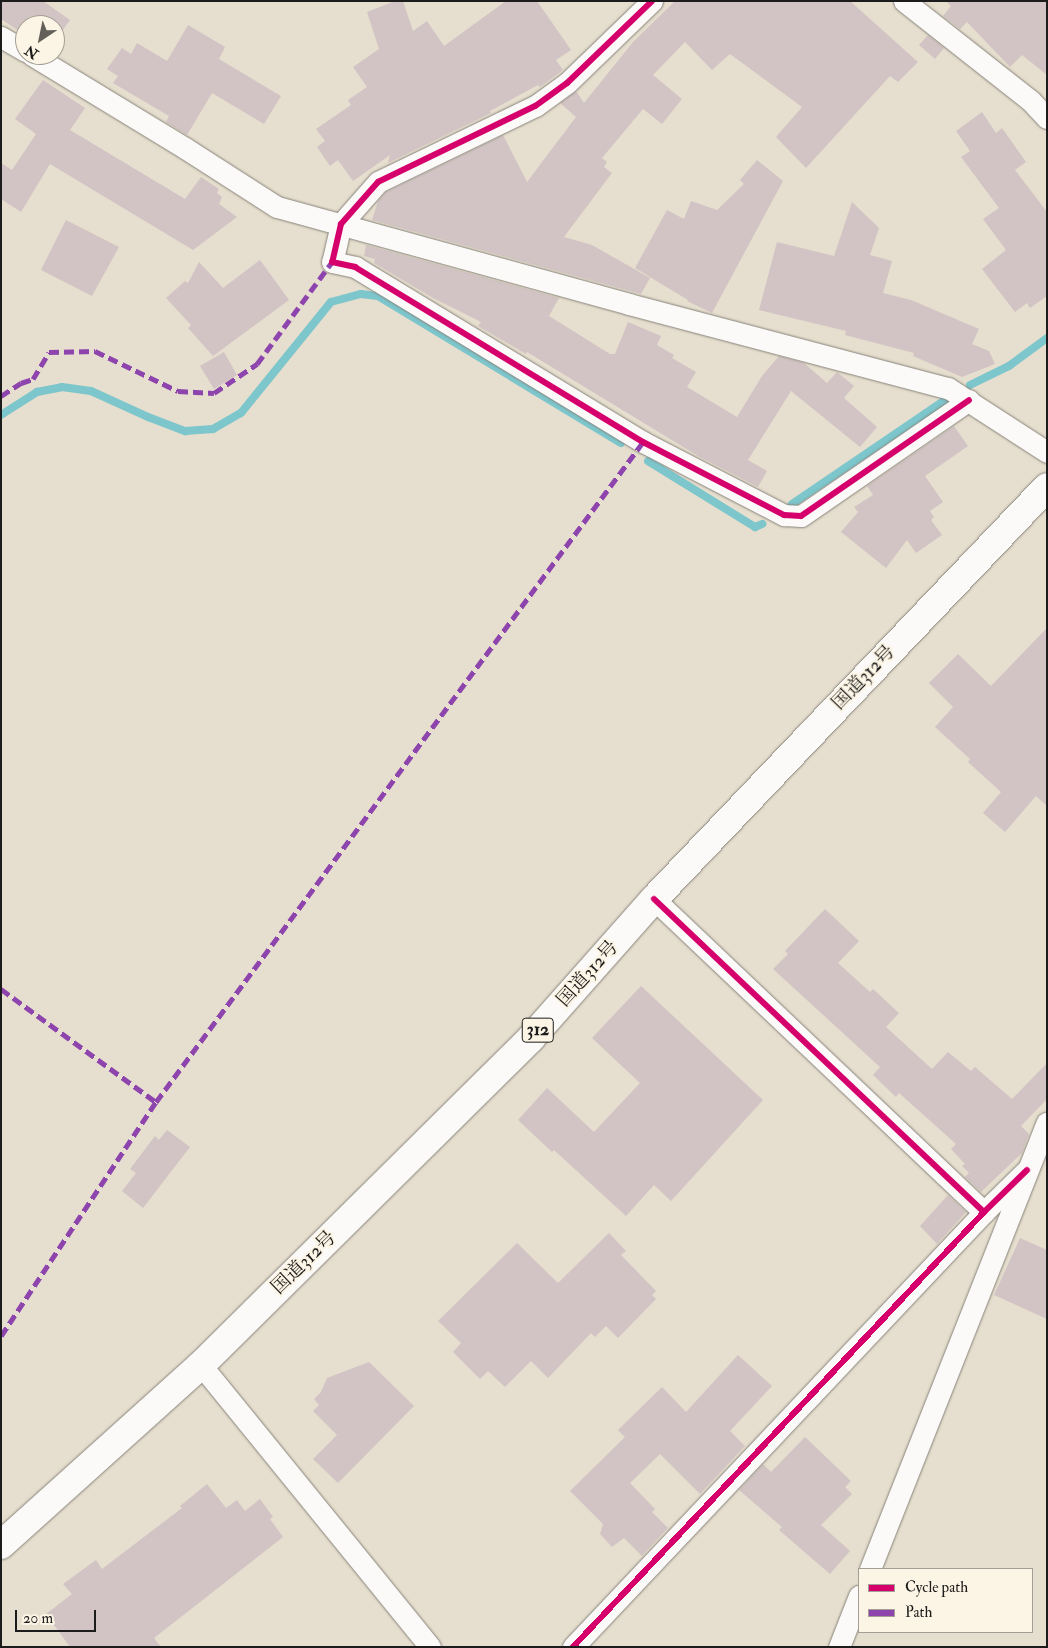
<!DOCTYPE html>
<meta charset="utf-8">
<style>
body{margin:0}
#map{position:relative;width:1048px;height:1648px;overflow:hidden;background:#e6dece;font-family:"IM FELL Double Pica","Noto Serif JP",serif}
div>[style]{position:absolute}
.stream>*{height:8px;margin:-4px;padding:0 4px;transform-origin:4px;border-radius:4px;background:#7cc6cc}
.building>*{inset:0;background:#d2c4c4}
.roads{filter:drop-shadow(0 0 1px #87837b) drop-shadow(0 0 1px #87837b)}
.street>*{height:21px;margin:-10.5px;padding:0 10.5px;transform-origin:10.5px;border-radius:10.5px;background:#fbfaf8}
.highway>*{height:28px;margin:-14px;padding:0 14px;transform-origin:14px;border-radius:14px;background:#fbfaf8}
.quiet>*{height:5px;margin-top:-2.5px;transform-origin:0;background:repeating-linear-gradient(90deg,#8e44ad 0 10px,transparent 0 15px)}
.cycleway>*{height:6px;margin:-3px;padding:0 3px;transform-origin:3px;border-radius:3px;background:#d6006c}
span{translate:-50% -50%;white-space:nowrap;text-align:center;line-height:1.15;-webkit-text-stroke:4px #fcf5e5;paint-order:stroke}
.shield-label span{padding:1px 4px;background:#fcf5e5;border:1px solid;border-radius:4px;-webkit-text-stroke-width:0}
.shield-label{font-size:18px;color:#1c1c1c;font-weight:700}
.street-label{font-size:19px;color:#1c1c1c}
.frame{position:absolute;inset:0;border:2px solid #1c1c1c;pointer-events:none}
.legend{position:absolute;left:858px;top:1568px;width:175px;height:65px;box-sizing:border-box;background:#fcf5e5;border:1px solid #a29e95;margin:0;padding:6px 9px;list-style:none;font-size:15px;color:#1c1c1c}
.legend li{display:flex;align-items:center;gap:10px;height:25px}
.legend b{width:25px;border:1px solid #a29e95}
.north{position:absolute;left:15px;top:15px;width:50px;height:50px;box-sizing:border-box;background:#fcf5e5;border:1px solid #a29e95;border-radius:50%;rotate:214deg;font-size:14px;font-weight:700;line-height:20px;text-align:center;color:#1c1c1c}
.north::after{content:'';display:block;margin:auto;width:18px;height:22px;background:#63605a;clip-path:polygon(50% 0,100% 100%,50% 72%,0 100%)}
.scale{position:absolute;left:15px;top:1610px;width:81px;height:22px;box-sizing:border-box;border:2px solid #1c1c1c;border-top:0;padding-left:6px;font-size:15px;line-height:18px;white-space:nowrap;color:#1c1c1c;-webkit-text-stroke:4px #fcf5e5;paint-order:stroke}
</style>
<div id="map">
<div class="stream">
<div style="left:970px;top:385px;width:43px;rotate:-26deg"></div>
<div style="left:1009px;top:366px;width:47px;rotate:-36.4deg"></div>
<div style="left:1px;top:415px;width:43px;rotate:-32.6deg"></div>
<div style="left:37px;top:392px;width:25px;rotate:-11deg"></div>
<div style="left:62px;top:387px;width:29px;rotate:8deg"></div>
<div style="left:91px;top:391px;width:63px;rotate:24.5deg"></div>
<div style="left:148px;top:417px;width:40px;rotate:21deg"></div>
<div style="left:185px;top:431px;width:28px;rotate:-4deg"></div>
<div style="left:213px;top:429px;width:32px;rotate:-30deg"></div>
<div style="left:241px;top:413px;width:143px;rotate:-51deg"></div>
<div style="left:331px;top:302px;width:31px;rotate:-15deg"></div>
<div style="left:361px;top:294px;width:17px;rotate:7deg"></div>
<div style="left:378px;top:296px;width:284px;rotate:31.2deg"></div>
<div style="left:648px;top:461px;width:126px;rotate:31.7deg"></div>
<div style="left:755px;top:527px;width:8px;rotate:-23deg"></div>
<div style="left:792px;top:504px;width:189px;rotate:-34.2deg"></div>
</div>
<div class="building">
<div style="clip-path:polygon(1px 1px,43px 1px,70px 20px,55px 41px,55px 25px,25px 25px,25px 35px,1px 19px)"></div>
<div style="clip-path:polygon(395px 1px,403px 1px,413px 31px,427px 21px,444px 46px,506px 1px,537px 1px,571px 50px,556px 60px,563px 70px,540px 87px,538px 85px,490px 111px,491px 113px,388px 163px,390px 155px,353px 181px,338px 160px,330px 166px,317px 147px,325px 141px,316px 129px,351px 105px,348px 100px,367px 87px,353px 67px,379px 49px,367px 12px)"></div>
<div style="clip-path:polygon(675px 1px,850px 1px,918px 62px,898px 82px,890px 76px,806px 168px,776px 137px,802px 107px,730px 54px,712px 70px,685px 42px,653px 75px,682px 99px,662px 124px,643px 109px,602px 158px,607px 162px,604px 167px,612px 173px,564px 237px,592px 245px,650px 278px,641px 294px,372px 220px,378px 201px,386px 192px,503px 135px,527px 182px,576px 117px,560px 103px,576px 91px,584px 103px,633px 42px)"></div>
<div style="clip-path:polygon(946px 1px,1047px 1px,1047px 75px,1022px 55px,1010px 67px,967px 22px,960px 29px,943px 16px,951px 6px)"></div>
<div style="clip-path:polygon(188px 25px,225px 47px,219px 59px,281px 96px,264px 124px,212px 93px,187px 135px,166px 122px,169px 116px,113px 83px,118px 76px,107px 69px,122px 48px,131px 54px,137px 43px,167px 61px)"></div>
<div style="clip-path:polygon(928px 35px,944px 48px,935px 59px,919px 45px)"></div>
<div style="clip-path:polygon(43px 80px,85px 108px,70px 130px,185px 199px,201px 177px,219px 189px,217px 193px,222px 197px,219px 204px,237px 217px,193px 250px,50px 164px,21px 212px,1px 199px,1px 163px,12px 170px,36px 134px,15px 119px)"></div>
<div style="clip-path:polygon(982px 112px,996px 133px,1002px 128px,1026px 162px,1015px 170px,1047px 212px,1047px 296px,1030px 308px,1027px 303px,1015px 312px,982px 269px,1006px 250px,983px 219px,999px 208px,961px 157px,970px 151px,956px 131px)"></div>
<div style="clip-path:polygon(757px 160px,783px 181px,712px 313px,687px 301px,688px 300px,635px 268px,667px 210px,684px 219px,691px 201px,717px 210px,744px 184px,740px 180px)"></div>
<div style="clip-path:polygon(852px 202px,879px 228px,870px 255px,892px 261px,883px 293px,911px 300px,979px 329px,972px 344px,989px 351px,995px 364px,962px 377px,913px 356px,914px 353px,845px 335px,846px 331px,759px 310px,777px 242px,834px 256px)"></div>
<div style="clip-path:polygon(66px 220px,119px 247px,92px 296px,41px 270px)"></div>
<div style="clip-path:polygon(366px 245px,559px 298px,549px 316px,610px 354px,615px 354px,628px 322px,661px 336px,657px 345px,674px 355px,672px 358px,696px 372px,687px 387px,737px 417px,762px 376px,779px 356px,804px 363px,827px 383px,837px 372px,854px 386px,844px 398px,877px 427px,860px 447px,791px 391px,748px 460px,767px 471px,758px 487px,698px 456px,527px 352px,526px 354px,478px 326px,481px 322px,433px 298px,374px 263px,375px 259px,364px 256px)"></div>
<div style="clip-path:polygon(260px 260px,289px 300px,213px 356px,188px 328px,191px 325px,166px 298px,185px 281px,188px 283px,199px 262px,223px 288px)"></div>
<div style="clip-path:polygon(224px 352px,237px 375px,214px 389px,200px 366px)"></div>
<div style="clip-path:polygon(954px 426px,968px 446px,925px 476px,943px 502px,930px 511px,934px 517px,931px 520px,942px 535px,916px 553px,907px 540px,886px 568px,841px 532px,858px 512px,854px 507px,873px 495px,867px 486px)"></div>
<div style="clip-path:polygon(1047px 628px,1047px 806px,1036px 796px,1005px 832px,983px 813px,1001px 792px,968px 762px,970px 759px,935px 727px,953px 707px,929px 683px,958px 654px,991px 686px)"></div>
<div style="clip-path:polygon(825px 909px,859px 941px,838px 963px,870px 992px,873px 989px,899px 1013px,886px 1027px,932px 1069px,948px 1052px,971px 1071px,975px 1067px,1012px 1099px,1047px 1063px,1047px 1099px,1021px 1126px,1029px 1134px,1022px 1153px,981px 1192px,965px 1177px,969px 1173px,962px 1166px,965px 1164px,951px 1149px,956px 1144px,899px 1093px,896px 1097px,873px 1075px,880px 1067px,773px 969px,788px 954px,785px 951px)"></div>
<div style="clip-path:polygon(641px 986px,763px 1100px,671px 1201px,654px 1185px,626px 1216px,554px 1150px,552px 1152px,518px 1120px,547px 1088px,594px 1132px,640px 1083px,592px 1038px)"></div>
<div style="clip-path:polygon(167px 1130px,190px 1147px,143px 1208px,122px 1191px,136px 1173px,130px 1169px,155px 1136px,159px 1140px)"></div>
<div style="clip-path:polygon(948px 1195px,966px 1212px,937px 1244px,920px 1226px)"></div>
<div style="clip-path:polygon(609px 1233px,626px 1251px,621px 1255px,656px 1291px,652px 1295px,656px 1299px,618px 1338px,606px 1326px,595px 1337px,591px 1333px,548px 1378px,531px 1361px,505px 1387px,488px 1371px,480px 1379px,453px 1352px,461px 1343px,438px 1321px,517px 1243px,558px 1283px)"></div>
<div style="clip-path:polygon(1020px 1238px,1047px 1250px,1047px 1319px,994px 1295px)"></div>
<div style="clip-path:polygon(738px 1355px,772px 1386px,730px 1431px,745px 1446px,700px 1494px,660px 1454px,630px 1483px,655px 1509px,652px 1512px,668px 1528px,642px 1556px,624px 1538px,612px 1547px,600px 1534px,603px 1524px,570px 1491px,625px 1437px,618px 1430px,662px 1387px,686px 1412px)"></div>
<div style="clip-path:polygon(369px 1362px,414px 1406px,338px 1483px,313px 1459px,337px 1435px,313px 1411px,319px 1405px,314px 1399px,321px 1392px,327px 1378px)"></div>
<div style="clip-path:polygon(805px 1437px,851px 1481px,845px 1487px,852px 1494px,821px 1525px,850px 1551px,830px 1574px,779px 1530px,782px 1527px,739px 1490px,763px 1464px,771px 1472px)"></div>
<div style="clip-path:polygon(207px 1484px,226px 1508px,237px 1500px,245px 1511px,260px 1499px,273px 1517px,270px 1519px,283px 1537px,154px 1638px,161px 1647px,70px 1647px,46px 1614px,72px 1594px,63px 1584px,96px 1560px,102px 1569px,182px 1508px,180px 1506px)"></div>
</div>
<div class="roads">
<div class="street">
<div style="left:652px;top:1px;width:118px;rotate:136deg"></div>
<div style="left:567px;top:83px;width:39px;rotate:144deg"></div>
<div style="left:535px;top:106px;width:174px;rotate:154.2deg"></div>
<div style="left:378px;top:182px;width:56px;rotate:131.4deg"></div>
<div style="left:341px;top:224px;width:39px;rotate:103deg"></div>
<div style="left:332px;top:262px;width:24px;rotate:12deg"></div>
<div style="left:355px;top:267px;width:337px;rotate:31.3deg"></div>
<div style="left:643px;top:442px;width:159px;rotate:27.4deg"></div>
<div style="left:784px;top:515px;width:17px;rotate:3deg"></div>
<div style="left:801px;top:516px;width:204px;rotate:-34.6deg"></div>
<div style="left:904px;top:1px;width:160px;rotate:38.2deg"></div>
<div style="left:1030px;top:100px;width:25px;rotate:47deg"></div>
<div style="left:1px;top:37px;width:28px;rotate:30deg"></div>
<div style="left:32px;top:55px;width:179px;rotate:31.3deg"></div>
<div style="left:185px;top:148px;width:109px;rotate:32.7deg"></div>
<div style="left:277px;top:207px;width:365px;rotate:15.4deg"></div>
<div style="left:629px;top:304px;width:330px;rotate:14.8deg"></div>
<div style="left:948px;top:388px;width:118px;rotate:32.9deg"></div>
<div style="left:654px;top:899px;width:455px;rotate:43.5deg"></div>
<div style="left:201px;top:1365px;width:363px;rotate:50.9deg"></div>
<div style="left:870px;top:1569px;width:480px;rotate:-68.4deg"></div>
<div style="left:573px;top:1647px;width:598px;rotate:-46.62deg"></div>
<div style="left:984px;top:1212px;width:60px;rotate:-44.3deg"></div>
<div style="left:839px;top:1647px;width:55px;rotate:-68.6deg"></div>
</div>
<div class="highway">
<div style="left:1px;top:1545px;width:269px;rotate:-42deg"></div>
<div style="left:201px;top:1365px;width:465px;rotate:-44.7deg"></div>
<div style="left:531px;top:1038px;width:186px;rotate:-48.5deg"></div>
<div style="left:654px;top:899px;width:569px;rotate:-46.35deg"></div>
</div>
</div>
<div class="quiet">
<div style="left:1px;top:396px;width:24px;rotate:-33deg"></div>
<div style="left:21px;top:383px;width:13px;rotate:-18deg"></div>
<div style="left:33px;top:379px;width:31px;rotate:-59deg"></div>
<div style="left:49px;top:352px;width:46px;rotate:-1.2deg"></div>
<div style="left:95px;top:351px;width:92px;rotate:25.7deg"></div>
<div style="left:178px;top:391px;width:36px;rotate:3deg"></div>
<div style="left:214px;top:393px;width:52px;rotate:-34deg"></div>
<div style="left:257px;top:364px;width:127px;rotate:-53.7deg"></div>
<div style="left:1px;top:989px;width:192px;rotate:36.1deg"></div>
<div style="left:1px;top:1336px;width:281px;rotate:-56.5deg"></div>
<div style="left:156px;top:1102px;width:820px;rotate:-53.58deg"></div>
</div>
<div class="cycleway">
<div style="left:652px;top:1px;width:118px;rotate:136deg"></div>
<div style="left:567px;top:83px;width:39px;rotate:144deg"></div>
<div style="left:535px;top:106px;width:174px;rotate:154.2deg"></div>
<div style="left:378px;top:182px;width:56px;rotate:131.4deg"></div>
<div style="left:341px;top:224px;width:39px;rotate:103deg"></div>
<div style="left:332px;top:262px;width:24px;rotate:12deg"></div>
<div style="left:355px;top:267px;width:337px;rotate:31.3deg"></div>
<div style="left:643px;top:442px;width:159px;rotate:27.4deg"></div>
<div style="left:784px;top:515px;width:17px;rotate:3deg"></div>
<div style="left:801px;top:516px;width:204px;rotate:-34.6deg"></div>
<div style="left:654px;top:899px;width:455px;rotate:43.5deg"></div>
<div style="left:573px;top:1647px;width:598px;rotate:-46.62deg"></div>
<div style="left:984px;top:1212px;width:60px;rotate:-44.3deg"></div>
</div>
<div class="shield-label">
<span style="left:538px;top:1030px">312</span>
</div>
<div class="street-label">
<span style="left:864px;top:678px;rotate:-46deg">国道312号</span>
<span style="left:588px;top:974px;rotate:-48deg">国道312号</span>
<span style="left:304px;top:1263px;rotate:-44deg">国道312号</span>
</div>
<div class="frame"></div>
<ul class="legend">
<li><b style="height:6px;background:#d6006c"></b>Cycle path</li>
<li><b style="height:6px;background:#8e44ad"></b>Path</li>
</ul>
<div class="north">N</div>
<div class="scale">20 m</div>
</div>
